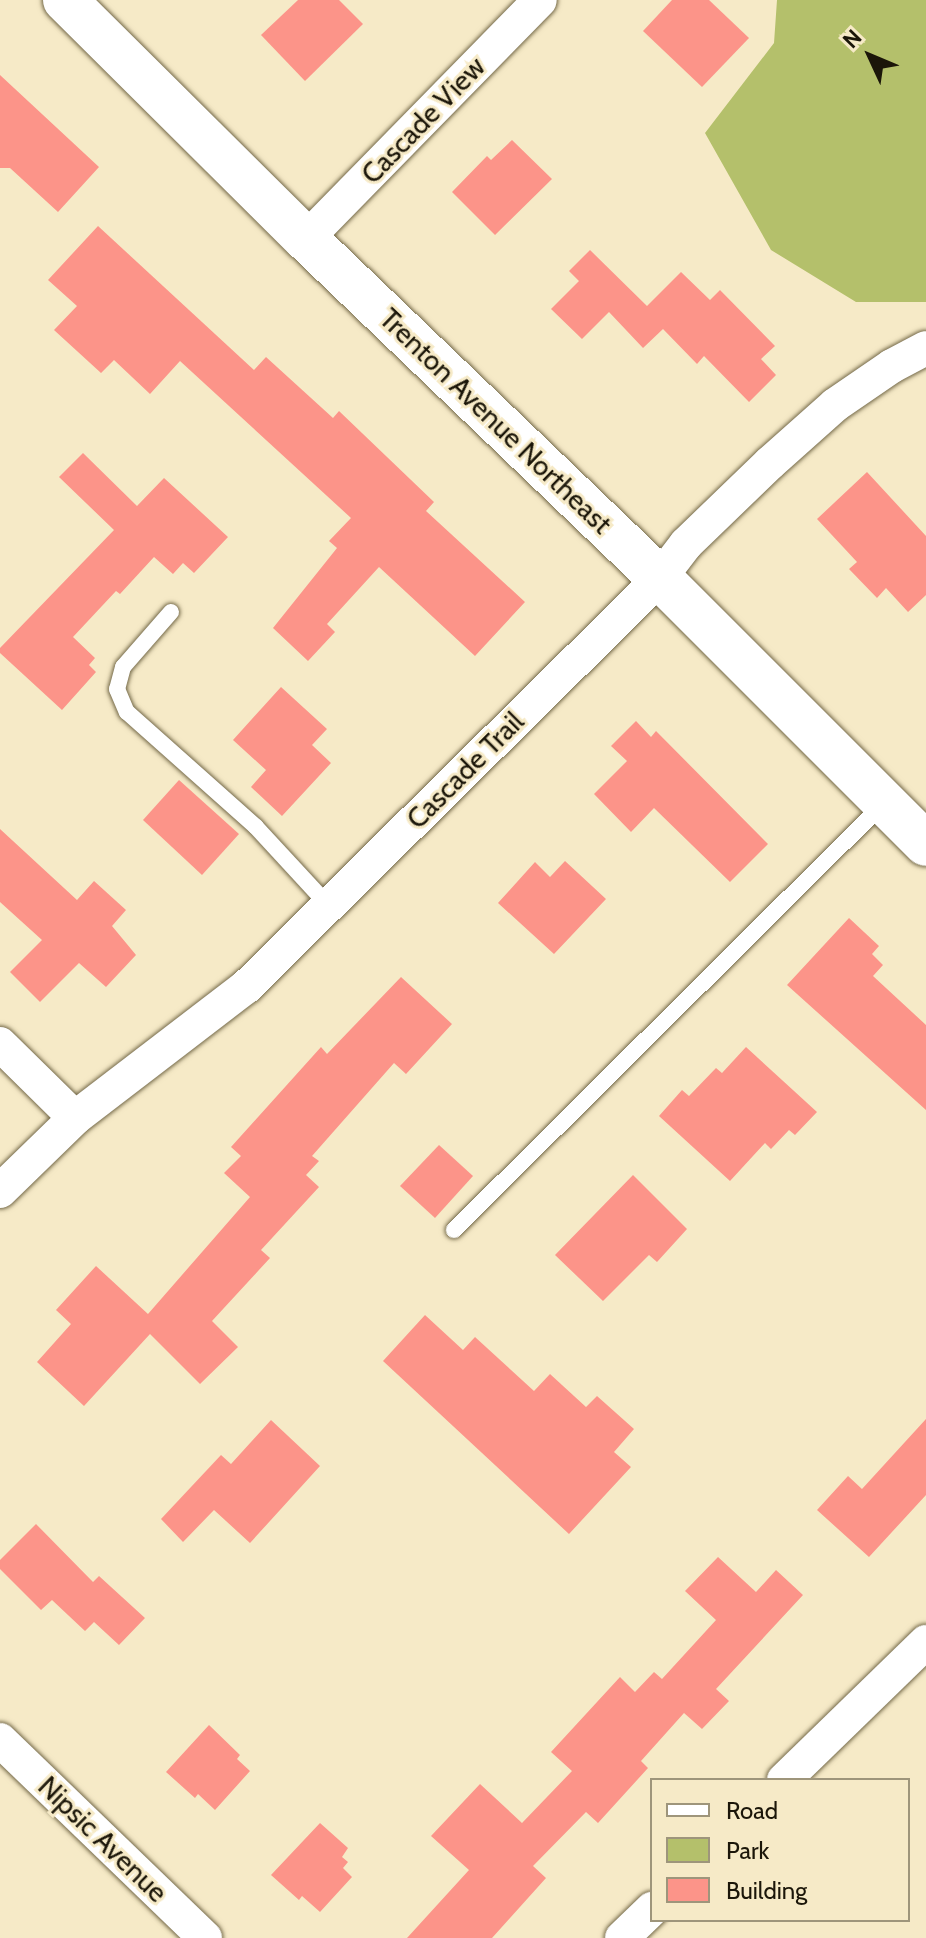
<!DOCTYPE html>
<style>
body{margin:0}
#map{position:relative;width:926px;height:1938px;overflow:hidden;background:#f6eac7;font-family:Cabin,sans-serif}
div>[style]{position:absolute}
.green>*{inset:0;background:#b4c06b}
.building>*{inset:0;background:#fc9489}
.roads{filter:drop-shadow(0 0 2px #746949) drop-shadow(0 0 2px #746949)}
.service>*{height:16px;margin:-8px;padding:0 8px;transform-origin:8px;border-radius:8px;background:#fff}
.minor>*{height:34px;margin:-17px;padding:0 17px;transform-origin:17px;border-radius:17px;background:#fff}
.secondary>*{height:44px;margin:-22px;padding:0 22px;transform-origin:22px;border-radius:22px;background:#fff}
span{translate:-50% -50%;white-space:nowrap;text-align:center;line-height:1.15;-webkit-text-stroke:6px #f6eac7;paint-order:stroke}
.street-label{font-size:28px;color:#1b1609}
.legend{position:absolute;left:650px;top:1778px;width:260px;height:144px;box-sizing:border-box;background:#f6eac7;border:2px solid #9e957b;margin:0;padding:10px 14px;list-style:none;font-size:24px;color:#1b1609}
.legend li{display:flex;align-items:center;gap:16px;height:40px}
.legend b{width:40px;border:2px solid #9e957b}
.north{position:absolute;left:830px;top:16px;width:80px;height:80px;-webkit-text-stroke:6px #f6eac7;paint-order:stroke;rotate:314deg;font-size:22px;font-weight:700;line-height:32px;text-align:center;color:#1b1609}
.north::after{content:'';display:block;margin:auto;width:28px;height:36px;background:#1b1609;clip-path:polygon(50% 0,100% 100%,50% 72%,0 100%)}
</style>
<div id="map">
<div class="green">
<div style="clip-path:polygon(777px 0,926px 0,926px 302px,856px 302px,771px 250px,705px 133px,774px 43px)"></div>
</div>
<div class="building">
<div style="clip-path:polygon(298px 0,339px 0,363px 24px,305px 81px,261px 35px)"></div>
<div style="clip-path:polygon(672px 0,709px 0,749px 38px,702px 87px,643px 31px)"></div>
<div style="clip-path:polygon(0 75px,99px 167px,58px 212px,10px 168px,0 168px)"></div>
<div style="clip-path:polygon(512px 140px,552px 179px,495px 235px,452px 192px,487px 156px,491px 160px)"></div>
<div style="clip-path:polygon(98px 226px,254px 370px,266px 357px,333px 418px,339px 411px,434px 502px,426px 511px,525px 602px,475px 656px,379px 567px,327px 624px,335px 632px,308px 661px,273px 628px,337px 548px,329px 541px,351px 518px,180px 361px,150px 394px,114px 360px,101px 373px,54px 330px,77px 306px,48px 280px)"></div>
<div style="clip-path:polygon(590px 250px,647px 306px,681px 272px,710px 300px,720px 290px,775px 346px,761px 359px,776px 375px,749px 402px,704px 356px,697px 364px,663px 329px,643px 348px,609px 312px,582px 339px,551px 309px,579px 281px,569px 271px)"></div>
<div style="clip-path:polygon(83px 453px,137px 506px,164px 478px,228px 537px,194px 573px,183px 563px,173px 574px,154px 557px,120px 594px,116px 591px,73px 637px,95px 658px,89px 665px,96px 672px,62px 710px,0 653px,0 648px,114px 530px,59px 477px)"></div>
<div style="clip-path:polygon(867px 472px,926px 536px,926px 595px,908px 612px,886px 588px,877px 598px,849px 569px,857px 562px,817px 519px)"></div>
<div style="clip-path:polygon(281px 687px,327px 729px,312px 745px,331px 763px,282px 816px,251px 787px,266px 770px,233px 740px)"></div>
<div style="clip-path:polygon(636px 721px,651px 737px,656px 731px,768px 844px,730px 882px,654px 808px,631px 832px,594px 794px,627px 761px,611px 746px)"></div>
<div style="clip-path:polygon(179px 780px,239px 834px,202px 875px,143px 820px)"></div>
<div style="clip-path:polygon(0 829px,77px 900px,94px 881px,126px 910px,112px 926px,136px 955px,106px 987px,79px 963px,40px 1002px,10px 972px,42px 940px,0 902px)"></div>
<div style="clip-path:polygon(565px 861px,606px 899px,554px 954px,498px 903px,535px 862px,550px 877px)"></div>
<div style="clip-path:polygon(849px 918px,879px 946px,872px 954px,883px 965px,873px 976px,926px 1025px,926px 1110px,787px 985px)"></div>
<div style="clip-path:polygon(401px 977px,452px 1024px,406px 1074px,394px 1063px,312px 1156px,319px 1161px,306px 1175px,319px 1187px,261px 1250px,270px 1258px,212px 1321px,238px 1347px,200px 1384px,150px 1334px,84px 1406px,37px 1362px,71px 1324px,56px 1310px,96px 1266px,148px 1314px,250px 1197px,224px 1173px,241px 1156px,231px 1147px,321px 1047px,327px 1054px)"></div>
<div style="clip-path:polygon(746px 1047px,817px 1112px,795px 1135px,789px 1130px,771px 1149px,765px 1143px,730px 1181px,659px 1116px,682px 1090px,689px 1096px,716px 1068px,722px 1073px)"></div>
<div style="clip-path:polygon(439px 1145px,473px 1176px,435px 1218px,400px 1186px)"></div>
<div style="clip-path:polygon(633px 1175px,687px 1229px,657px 1262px,649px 1255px,603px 1301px,555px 1255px)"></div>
<div style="clip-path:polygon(425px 1315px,463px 1350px,475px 1337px,534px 1391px,550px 1374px,586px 1407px,597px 1396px,634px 1429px,614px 1452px,631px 1467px,569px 1534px,383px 1361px)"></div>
<div style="clip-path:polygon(926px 1419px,926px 1495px,869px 1557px,817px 1510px,848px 1476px,862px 1489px)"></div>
<div style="clip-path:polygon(271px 1420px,320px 1466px,250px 1543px,214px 1510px,183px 1542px,161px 1519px,221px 1455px,231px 1464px)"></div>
<div style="clip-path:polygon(36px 1524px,93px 1582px,99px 1576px,145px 1618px,119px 1645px,94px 1622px,85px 1631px,52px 1600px,41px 1610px,0 1569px,0 1560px)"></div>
<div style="clip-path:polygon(718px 1557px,756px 1592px,776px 1570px,803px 1595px,716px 1689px,729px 1701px,702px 1729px,684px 1713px,641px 1761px,648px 1768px,598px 1823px,586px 1812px,533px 1866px,546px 1878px,492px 1938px,407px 1938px,469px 1870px,431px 1836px,480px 1784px,522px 1823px,572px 1771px,551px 1752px,620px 1677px,635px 1692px,654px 1672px,662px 1679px,716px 1620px,685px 1591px)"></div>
<div style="clip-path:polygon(209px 1725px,240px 1755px,237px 1759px,250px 1771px,215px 1810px,198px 1794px,195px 1798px,166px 1772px)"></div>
<div style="clip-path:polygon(320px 1823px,348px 1848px,342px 1857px,348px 1862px,343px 1868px,352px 1877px,320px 1912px,302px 1896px,299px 1900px,271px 1875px)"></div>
</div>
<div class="roads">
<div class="service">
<div style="left:171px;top:612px;width:73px;rotate:131.1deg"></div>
<div style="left:123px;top:667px;width:23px;rotate:105deg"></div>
<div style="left:117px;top:689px;width:25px;rotate:67deg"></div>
<div style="left:127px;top:712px;width:173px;rotate:41.7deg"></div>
<div style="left:256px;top:827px;width:106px;rotate:47.3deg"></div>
<div style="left:454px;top:1230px;width:605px;rotate:-44.8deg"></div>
</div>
<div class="minor">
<div style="left:306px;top:239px;width:334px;rotate:-45.6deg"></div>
<div style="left:0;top:1044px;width:105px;rotate:44.6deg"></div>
<div style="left:0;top:1191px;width:105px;rotate:-44.2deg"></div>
<div style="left:75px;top:1118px;width:215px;rotate:-37.5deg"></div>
<div style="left:246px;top:987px;width:582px;rotate:-44.65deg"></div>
<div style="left:660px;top:578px;width:43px;rotate:-52.6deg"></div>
<div style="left:686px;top:544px;width:117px;rotate:-44deg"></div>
<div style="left:770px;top:463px;width:87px;rotate:-41.7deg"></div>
<div style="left:835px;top:405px;width:69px;rotate:-34.4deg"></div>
<div style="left:892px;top:366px;width:38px;rotate:-28deg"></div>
<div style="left:0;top:1740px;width:285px;rotate:44deg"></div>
<div style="left:784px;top:1780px;width:198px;rotate:-44.2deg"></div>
<div style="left:622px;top:1938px;width:42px;rotate:-44deg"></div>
</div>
<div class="secondary">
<div style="left:65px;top:0;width:339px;rotate:44.8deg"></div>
<div style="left:306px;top:239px;width:490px;rotate:43.8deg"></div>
<div style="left:660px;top:578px;width:376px;rotate:45deg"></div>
</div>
</div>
<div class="street-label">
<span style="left:423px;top:120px;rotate:-46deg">Cascade View</span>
<span style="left:496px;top:421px;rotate:44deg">Trenton Avenue Northeast</span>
<span style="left:465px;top:770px;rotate:-45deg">Cascade Trail</span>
<span style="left:103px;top:1839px;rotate:44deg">Nipsic Avenue</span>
</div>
<ul class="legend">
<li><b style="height:10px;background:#fff"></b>Road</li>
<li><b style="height:22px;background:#b4c06b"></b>Park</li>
<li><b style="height:22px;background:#fc9489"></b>Building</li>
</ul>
<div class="north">N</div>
</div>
